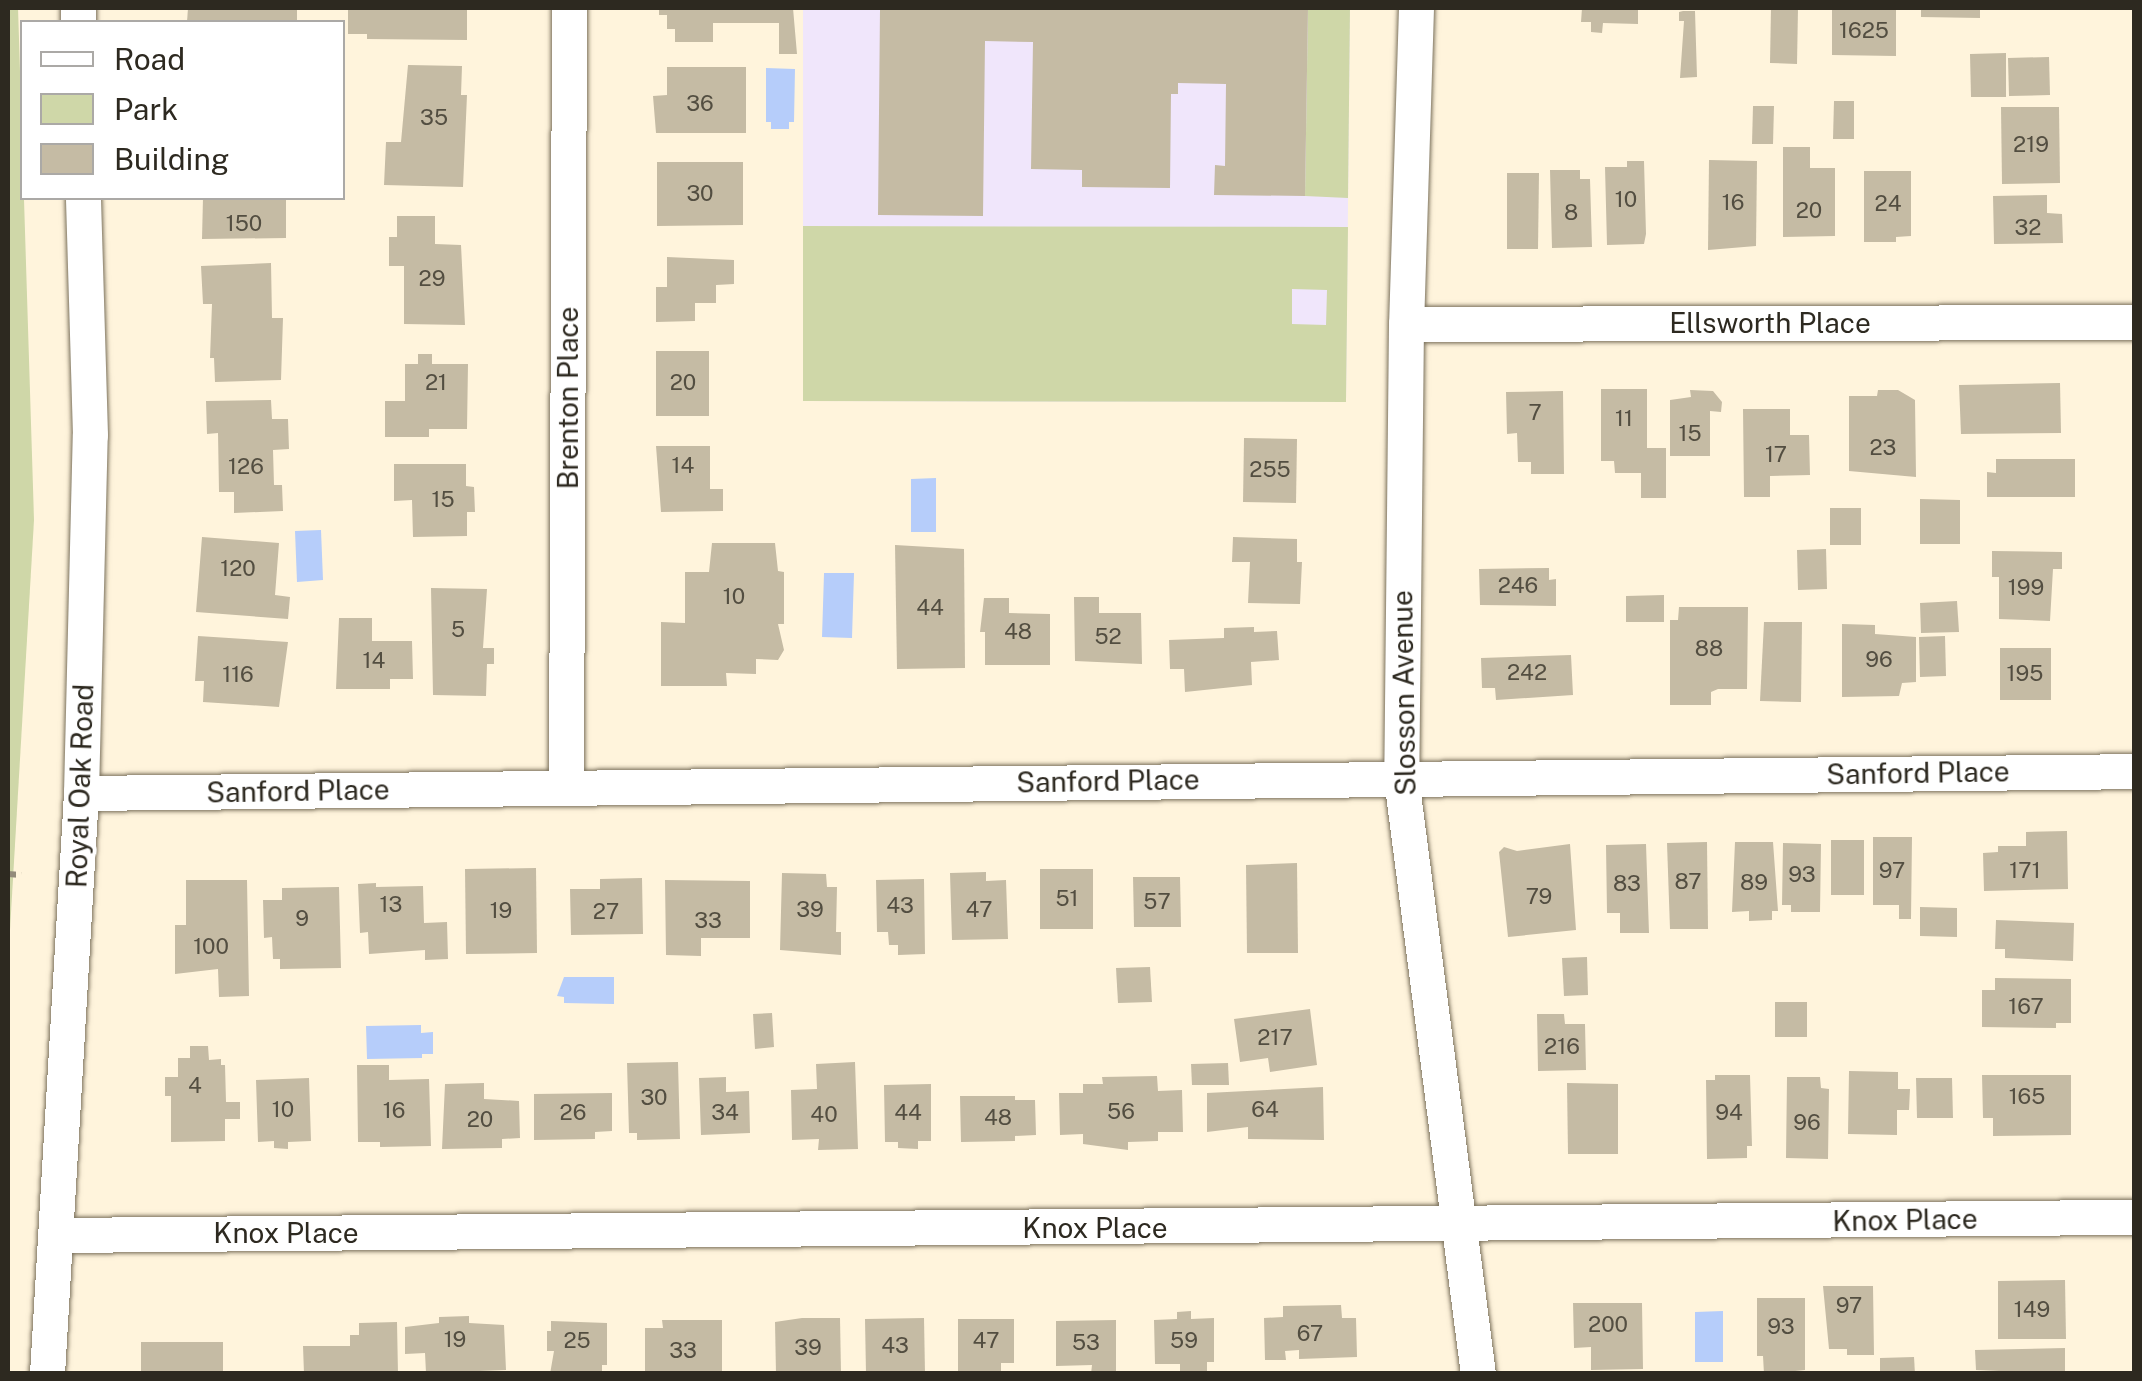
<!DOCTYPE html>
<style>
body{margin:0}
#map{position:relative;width:2142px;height:1381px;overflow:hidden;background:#fff4dc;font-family:"Public Sans",sans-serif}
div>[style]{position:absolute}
.education>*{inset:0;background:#f0e6fb}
.green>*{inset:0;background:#cfd7a8}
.water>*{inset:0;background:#b6cdfa}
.building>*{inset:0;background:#c5bba4}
.path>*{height:6px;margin-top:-3px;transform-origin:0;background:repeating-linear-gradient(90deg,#938b7b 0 8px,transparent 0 13px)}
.roads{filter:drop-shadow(0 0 2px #7c725d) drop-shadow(0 0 2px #7c725d)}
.minor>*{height:35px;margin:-17.5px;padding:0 17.5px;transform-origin:17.5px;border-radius:17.5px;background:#fff}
span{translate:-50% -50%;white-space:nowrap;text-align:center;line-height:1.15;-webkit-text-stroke:8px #fff;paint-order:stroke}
.number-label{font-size:22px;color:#534e41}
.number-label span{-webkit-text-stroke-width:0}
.street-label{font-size:28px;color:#2d2920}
.frame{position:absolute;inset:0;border:10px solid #2d2920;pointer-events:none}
.legend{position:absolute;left:20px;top:20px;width:325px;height:180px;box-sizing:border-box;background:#fff;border:2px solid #aba9a6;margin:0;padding:12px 18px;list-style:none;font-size:30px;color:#2d2920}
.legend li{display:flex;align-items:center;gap:20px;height:50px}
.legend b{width:50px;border:2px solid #aba9a6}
</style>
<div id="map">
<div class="education">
<div style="clip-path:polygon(803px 8px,1350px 8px,1346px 402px,803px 401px)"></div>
</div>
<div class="green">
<div style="clip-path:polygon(8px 8px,18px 8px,34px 520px,8px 964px)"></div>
<div style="clip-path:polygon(1308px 8px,1350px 8px,1348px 198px,1305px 196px)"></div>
<div style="clip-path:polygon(evenodd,803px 226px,1348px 227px,1346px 402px,803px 401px,803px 226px,1292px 289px,1327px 290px,1326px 325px,1292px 324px,1292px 289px)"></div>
</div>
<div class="water">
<div style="clip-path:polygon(766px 68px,795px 69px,794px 122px,789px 122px,789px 129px,771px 129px,771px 122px,766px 122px)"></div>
<div style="clip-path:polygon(936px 478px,936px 532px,911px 532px,911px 479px)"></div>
<div style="clip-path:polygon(321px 530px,323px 580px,297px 582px,295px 531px)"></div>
<div style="clip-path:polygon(824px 573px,854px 573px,852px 638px,822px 637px)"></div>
<div style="clip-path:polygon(564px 977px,614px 977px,614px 1004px,564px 1003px,564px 997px,557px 996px)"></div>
<div style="clip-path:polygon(421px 1025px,421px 1033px,433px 1032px,433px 1054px,422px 1054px,422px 1058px,367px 1059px,366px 1026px)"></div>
<div style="clip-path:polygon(1723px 1311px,1723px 1362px,1695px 1362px,1695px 1312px)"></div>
</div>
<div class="building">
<div style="clip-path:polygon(188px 8px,297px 8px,297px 22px,187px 22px)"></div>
<div style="clip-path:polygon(348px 8px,467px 8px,467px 40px,367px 39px,367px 34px,348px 34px)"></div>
<div style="clip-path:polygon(659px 8px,793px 8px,797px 54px,779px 54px,779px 23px,713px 23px,713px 42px,675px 42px,675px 29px,667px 29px,667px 15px,659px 15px)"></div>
<div style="clip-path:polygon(880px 8px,1308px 8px,1305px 196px,1214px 195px,1215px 165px,1225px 166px,1226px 84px,1178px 83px,1178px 94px,1171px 94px,1170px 188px,1082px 187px,1082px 170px,1031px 169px,1033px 42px,985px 41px,983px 216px,878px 215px)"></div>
<div style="clip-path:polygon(1582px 8px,1638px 8px,1638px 24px,1603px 23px,1602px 33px,1591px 32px,1591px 22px,1581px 22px)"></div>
<div style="clip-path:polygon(1771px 8px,1798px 8px,1797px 64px,1770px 63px)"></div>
<div style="clip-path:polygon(1832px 8px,1896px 8px,1896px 56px,1832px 55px)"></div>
<div style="clip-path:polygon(1921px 8px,1980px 8px,1980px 18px,1921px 17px)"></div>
<div style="clip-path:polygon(1683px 11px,1695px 11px,1697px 77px,1680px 78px,1684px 21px,1679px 21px,1679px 12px)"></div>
<div style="clip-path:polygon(2006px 53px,2006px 97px,1971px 97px,1970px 54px)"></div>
<div style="clip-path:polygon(2049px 57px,2050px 95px,2009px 96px,2008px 58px)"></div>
<div style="clip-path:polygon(408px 65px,462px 66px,461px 95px,467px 95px,463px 187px,384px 185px,386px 142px,401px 142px)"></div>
<div style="clip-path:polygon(667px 67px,746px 67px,746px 133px,656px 133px,653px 96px,667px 95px)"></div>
<div style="clip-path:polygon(1834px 101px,1854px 101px,1854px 139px,1833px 139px)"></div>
<div style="clip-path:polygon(1753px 106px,1774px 106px,1773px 144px,1752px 144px)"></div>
<div style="clip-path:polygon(2001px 107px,2059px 107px,2060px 183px,2002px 184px)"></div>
<div style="clip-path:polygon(1783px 147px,1810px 147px,1810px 168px,1835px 168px,1835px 236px,1783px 237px)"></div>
<div style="clip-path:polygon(1709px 160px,1757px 161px,1756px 246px,1708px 250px)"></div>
<div style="clip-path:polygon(1627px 161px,1644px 161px,1646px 234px,1644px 244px,1607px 245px,1605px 167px,1627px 167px)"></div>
<div style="clip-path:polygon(657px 162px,743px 162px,743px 225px,657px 226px)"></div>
<div style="clip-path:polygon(1550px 170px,1580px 170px,1580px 179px,1590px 179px,1592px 247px,1552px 248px)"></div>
<div style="clip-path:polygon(1864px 171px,1911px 171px,1911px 236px,1896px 237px,1896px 242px,1864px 242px)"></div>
<div style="clip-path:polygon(1507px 173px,1539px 173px,1538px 249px,1507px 249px)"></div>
<div style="clip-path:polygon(2047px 195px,2047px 213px,2062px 214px,2063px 243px,1994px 244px,1993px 196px)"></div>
<div style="clip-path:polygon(203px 198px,286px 198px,286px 238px,202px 239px)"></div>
<div style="clip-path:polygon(397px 216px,435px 216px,435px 244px,461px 245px,465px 325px,404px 324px,404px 266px,389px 266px,389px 237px,397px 237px)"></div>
<div style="clip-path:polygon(667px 257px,734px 260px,734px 284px,716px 285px,716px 303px,695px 303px,695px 321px,656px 322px,656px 287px,667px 287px)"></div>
<div style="clip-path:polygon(271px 263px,272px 318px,283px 318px,281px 380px,215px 382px,214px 358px,210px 358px,212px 304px,203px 304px,201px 266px)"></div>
<div style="clip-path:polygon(656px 351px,709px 351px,709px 416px,656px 416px)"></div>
<div style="clip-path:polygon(418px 354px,432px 354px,432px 364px,468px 364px,467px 429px,429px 429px,429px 437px,385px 437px,385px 401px,405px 401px,405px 364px,418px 364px)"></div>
<div style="clip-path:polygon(2060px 383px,2061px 433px,1961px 434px,1959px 385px)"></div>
<div style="clip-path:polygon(1601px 389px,1647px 389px,1647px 448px,1666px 448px,1666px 498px,1641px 498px,1641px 473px,1615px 473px,1614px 461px,1601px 461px)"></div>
<div style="clip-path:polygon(1690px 390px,1713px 391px,1722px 402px,1721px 412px,1710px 411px,1710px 456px,1670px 456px,1670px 400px,1691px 397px)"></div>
<div style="clip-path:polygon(1878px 390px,1898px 390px,1915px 400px,1916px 477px,1849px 471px,1849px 396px,1877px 396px)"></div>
<div style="clip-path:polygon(1563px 391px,1564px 474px,1531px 474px,1531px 462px,1518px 462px,1517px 433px,1507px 434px,1506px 392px)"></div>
<div style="clip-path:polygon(271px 400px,272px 419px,288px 419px,289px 449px,273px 450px,274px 485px,282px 485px,283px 511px,234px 513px,234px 492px,219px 492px,218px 433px,207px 434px,206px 401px)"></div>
<div style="clip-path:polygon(1743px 409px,1790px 409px,1790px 435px,1809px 435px,1810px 475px,1770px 476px,1770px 497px,1744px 497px)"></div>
<div style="clip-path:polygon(1244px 438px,1297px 439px,1296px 503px,1243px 502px)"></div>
<div style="clip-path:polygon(656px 446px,710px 446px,710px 489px,723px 489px,723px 511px,661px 512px)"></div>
<div style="clip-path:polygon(1996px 459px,2075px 459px,2075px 497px,1987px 497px,1987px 472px,1996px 473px)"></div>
<div style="clip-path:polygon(394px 464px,466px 464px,466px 486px,474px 487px,475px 512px,467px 512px,467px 536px,413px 537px,412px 500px,394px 501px)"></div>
<div style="clip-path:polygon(1920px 499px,1960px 500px,1960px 544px,1920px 544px)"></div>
<div style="clip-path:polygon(1830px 508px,1861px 508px,1861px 545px,1830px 545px)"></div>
<div style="clip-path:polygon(202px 537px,279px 543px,275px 595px,290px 597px,288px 619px,196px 612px)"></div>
<div style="clip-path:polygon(1233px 537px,1297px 539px,1297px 562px,1302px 562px,1300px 604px,1248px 603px,1250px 562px,1232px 562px)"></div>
<div style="clip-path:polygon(712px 543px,775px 543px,778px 571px,784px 572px,784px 624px,778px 624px,784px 650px,778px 660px,756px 659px,756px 674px,726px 673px,727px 686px,661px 686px,661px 622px,685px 623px,685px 572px,709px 572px)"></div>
<div style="clip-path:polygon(895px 545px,964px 549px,965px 668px,897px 669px)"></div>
<div style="clip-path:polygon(1826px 549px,1827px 589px,1798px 590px,1797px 550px)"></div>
<div style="clip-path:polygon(1992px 551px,2062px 552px,2062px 569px,2053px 569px,2050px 621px,1999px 619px,1999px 577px,1992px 577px)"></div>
<div style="clip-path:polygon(1549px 568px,1549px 580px,1556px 579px,1556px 606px,1480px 605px,1479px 569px)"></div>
<div style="clip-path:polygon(431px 588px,487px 589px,483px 648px,494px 648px,494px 664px,487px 664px,486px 696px,433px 695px)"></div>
<div style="clip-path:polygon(1664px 595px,1664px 622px,1626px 622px,1626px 596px)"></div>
<div style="clip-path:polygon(1074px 597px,1099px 597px,1099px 613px,1141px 613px,1142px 664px,1075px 661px)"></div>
<div style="clip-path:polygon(984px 598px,1009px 598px,1009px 613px,1050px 614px,1050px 665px,985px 665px,985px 632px,980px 632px)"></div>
<div style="clip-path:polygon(1957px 601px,1959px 632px,1921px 633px,1920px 603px)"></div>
<div style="clip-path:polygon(1679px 607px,1748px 607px,1747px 689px,1718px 689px,1711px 692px,1711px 705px,1670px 705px,1670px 620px,1678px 620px)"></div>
<div style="clip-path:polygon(339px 618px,372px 618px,372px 641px,412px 641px,413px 679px,390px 679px,390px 689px,336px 689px)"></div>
<div style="clip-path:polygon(1764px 622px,1802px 622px,1801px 702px,1760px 701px)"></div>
<div style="clip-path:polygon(1842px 624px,1875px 625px,1875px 634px,1916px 637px,1916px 682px,1902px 683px,1899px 696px,1842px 697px)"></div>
<div style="clip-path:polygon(1254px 627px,1254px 632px,1277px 631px,1279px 660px,1251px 662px,1252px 685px,1185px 692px,1184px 669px,1170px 669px,1169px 640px,1224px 638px,1224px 628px)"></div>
<div style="clip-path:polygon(198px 636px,288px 642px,279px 707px,203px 702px,204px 681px,195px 681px)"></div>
<div style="clip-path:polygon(1945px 636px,1946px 676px,1920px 677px,1919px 637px)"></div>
<div style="clip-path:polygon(2000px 648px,2051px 648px,2051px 700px,2000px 700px)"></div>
<div style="clip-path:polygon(1571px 655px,1573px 695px,1496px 700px,1495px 688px,1482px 688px,1481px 658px)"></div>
<div style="clip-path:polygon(2067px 831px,2068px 889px,1984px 891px,1983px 853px,1998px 852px,1998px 846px,2026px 846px,2026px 832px)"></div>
<div style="clip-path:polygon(1873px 837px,1912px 837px,1911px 919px,1899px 919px,1899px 905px,1873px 905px)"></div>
<div style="clip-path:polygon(1831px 840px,1864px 840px,1864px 895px,1831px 895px)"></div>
<div style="clip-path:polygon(1707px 842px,1708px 929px,1670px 929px,1667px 843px)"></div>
<div style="clip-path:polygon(1735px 842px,1773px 842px,1778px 911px,1772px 911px,1772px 920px,1749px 921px,1749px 911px,1732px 912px)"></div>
<div style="clip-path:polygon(1783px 843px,1821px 844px,1820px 912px,1791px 912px,1791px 905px,1782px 905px)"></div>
<div style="clip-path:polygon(1570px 844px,1576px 930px,1508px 937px,1499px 852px,1504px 847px,1517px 851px)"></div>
<div style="clip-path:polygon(1646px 844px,1649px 933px,1620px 933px,1620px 913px,1607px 913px,1606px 845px)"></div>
<div style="clip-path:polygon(1297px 863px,1298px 953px,1247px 953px,1246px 865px)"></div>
<div style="clip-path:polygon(536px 868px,537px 953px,466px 954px,465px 869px)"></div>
<div style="clip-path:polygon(1040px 869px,1093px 869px,1093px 929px,1040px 929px)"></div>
<div style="clip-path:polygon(986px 872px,986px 881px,1006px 880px,1008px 939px,952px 940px,950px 873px)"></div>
<div style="clip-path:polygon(782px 873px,826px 874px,827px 887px,837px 887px,836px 932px,841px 932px,841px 955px,780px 950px)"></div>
<div style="clip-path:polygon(1133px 877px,1180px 877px,1181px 927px,1134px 927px)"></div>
<div style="clip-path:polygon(642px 878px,643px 934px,571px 935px,570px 889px,600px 889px,600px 879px)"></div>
<div style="clip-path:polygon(924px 879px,925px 954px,898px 955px,898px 945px,889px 945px,888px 932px,877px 932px,876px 880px)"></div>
<div style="clip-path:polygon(186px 880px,247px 880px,249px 996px,219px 997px,218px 969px,175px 974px,175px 925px,186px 925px)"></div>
<div style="clip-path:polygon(665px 880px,750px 881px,750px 938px,701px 938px,701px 956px,666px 955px)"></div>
<div style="clip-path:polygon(376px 883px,376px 887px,423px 886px,424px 923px,447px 922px,448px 959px,425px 960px,425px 950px,369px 954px,368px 932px,360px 933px,358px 884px)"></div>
<div style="clip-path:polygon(339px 887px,341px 968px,280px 969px,280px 959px,273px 959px,272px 937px,264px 938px,263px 900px,282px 900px,282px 888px)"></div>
<div style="clip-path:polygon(1920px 907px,1957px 908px,1957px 937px,1920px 936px)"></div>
<div style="clip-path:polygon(1996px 920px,2074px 923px,2073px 961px,2005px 958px,2005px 949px,1995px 949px)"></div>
<div style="clip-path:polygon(1587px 957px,1588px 995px,1564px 996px,1562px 958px)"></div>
<div style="clip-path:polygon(1150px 967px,1152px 1002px,1118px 1003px,1116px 968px)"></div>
<div style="clip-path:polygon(1995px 978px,2071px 979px,2071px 1023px,2056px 1023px,2056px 1028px,1982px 1027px,1982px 990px,1995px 990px)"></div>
<div style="clip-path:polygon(1775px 1002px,1807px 1002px,1807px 1037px,1775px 1037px)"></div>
<div style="clip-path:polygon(1310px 1009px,1317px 1065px,1270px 1072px,1268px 1058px,1240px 1062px,1234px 1019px)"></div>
<div style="clip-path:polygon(772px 1013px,774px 1047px,755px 1049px,753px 1014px)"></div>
<div style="clip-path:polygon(1537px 1014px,1564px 1014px,1565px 1024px,1585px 1024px,1586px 1070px,1538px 1071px)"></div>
<div style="clip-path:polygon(190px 1046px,208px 1046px,209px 1060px,221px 1059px,221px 1065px,225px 1065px,226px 1102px,240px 1102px,240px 1119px,225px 1119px,225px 1141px,171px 1142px,171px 1096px,165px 1096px,165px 1077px,178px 1077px,178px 1058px,190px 1058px)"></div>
<div style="clip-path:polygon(678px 1062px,680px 1139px,637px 1140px,637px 1133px,629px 1133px,627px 1063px)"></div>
<div style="clip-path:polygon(855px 1062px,858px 1149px,818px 1150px,819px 1139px,792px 1140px,791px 1090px,817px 1089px,816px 1064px)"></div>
<div style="clip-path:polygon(1228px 1063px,1229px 1085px,1192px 1085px,1191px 1064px)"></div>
<div style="clip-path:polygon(357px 1065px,389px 1065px,389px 1080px,429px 1079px,431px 1146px,380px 1147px,380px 1142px,358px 1142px)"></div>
<div style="clip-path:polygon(1849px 1071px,1898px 1072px,1898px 1089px,1910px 1089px,1909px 1110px,1897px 1110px,1897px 1135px,1848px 1134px)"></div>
<div style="clip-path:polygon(1715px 1075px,1750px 1075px,1752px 1146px,1747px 1146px,1747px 1158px,1707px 1159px,1706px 1080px,1715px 1080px)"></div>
<div style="clip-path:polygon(1982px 1075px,2071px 1075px,2071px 1135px,1993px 1136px,1993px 1118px,1983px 1118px)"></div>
<div style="clip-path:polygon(1157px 1076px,1158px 1091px,1182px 1090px,1183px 1132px,1158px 1132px,1158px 1141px,1128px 1142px,1128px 1150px,1083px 1144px,1083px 1134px,1060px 1135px,1059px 1093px,1083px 1093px,1083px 1084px,1103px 1084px,1102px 1077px)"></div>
<div style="clip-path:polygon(726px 1077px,726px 1092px,749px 1091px,750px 1133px,701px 1135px,699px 1078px)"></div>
<div style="clip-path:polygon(1787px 1077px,1820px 1077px,1821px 1088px,1829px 1089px,1828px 1159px,1786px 1158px)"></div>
<div style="clip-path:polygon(309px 1078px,311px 1141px,288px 1142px,288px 1149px,274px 1148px,274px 1141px,258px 1142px,256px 1080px)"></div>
<div style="clip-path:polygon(1916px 1078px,1952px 1078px,1953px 1118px,1917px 1118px)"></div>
<div style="clip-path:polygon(484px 1083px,484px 1099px,519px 1101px,520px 1138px,502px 1139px,502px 1148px,442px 1149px,445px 1084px)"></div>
<div style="clip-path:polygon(1567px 1083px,1618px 1084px,1618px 1154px,1568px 1154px)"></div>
<div style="clip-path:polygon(931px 1084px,931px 1141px,918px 1141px,918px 1149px,898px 1148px,898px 1142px,885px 1142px,884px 1085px)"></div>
<div style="clip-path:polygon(1323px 1087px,1324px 1140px,1248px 1139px,1248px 1127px,1207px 1132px,1207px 1093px)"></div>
<div style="clip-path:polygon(612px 1093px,612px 1131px,595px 1132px,595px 1139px,534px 1140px,534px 1094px)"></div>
<div style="clip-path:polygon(960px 1096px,1015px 1096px,1015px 1100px,1035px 1100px,1036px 1135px,1015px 1136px,1015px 1141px,961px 1142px)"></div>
<div style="clip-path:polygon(2065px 1280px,2066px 1339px,1998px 1339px,1998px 1281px)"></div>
<div style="clip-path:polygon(1823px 1286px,1873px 1286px,1874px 1355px,1847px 1355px,1847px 1349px,1829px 1349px)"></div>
<div style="clip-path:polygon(1757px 1298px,1805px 1298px,1805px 1370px,1764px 1374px,1763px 1356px,1757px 1356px)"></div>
<div style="clip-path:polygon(1573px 1303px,1642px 1303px,1643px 1369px,1591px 1370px,1591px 1347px,1574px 1348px)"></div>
<div style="clip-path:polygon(1341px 1305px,1342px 1318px,1356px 1318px,1357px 1357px,1299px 1359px,1299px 1350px,1285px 1351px,1286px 1360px,1265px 1360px,1264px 1318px,1283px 1317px,1283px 1306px)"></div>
<div style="clip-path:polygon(1191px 1311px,1191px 1319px,1214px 1318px,1214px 1362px,1207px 1362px,1207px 1374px,1180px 1374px,1180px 1364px,1155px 1364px,1154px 1320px,1177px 1319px,1177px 1312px)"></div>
<div style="clip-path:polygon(469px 1316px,469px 1323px,504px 1325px,506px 1370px,426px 1373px,425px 1353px,405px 1354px,405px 1327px,439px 1323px,439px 1317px)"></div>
<div style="clip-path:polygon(802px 1318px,840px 1318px,841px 1374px,776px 1374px,775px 1322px)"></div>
<div style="clip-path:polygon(924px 1318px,925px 1374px,866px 1374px,865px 1319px)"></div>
<div style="clip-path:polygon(958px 1319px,1014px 1319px,1014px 1363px,1001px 1363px,1001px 1374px,958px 1374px)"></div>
<div style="clip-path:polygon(662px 1320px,722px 1320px,722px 1374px,645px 1374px,645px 1328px,663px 1328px)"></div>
<div style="clip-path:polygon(1116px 1320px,1116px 1374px,1091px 1374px,1092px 1365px,1056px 1366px,1056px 1321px)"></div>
<div style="clip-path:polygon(551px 1321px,607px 1323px,607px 1365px,602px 1365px,602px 1374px,550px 1374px,554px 1351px,547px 1351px,547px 1331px,551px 1331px)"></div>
<div style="clip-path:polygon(397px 1322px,398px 1374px,304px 1374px,303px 1346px,350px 1346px,350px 1335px,359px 1335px,359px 1323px)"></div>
<div style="clip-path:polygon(141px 1342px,223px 1342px,223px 1374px,141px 1374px)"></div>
<div style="clip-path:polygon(2065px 1348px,2065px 1374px,1976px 1370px,1975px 1350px)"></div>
<div style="clip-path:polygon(1914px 1357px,1915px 1374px,1880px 1374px,1880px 1358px)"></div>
</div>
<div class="path">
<div style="left:8px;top:874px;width:13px;rotate:4deg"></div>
</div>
<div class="roads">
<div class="minor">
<div style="left:78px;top:8px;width:14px;rotate:90deg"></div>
<div style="left:1416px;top:8px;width:316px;rotate:91.8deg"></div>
<div style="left:1406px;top:324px;width:454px;rotate:90.6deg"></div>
<div style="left:1401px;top:778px;width:601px;rotate:82.64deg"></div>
<div style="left:1406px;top:324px;width:728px;rotate:-0.16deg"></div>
<div style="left:566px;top:788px;width:780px;rotate:-89.78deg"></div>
<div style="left:81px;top:793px;width:2053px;rotate:-0.61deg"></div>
<div style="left:56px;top:1235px;width:2078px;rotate:-0.5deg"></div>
<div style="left:47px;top:1374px;width:582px;rotate:-86.65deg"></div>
<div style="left:81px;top:793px;width:358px;rotate:-88.6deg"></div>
<div style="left:90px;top:435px;width:237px;rotate:-91.7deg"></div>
</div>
</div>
<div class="number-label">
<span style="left:1864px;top:31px">1625</span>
<span style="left:700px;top:104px">36</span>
<span style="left:434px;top:118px">35</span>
<span style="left:2031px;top:145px">219</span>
<span style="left:700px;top:194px">30</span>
<span style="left:1626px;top:200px">10</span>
<span style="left:1733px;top:203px">16</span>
<span style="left:1888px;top:204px">24</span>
<span style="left:1809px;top:211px">20</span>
<span style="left:1571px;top:213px">8</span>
<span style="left:244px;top:224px">150</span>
<span style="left:2028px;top:228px">32</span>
<span style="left:432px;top:279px">29</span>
<span style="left:436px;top:383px">21</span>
<span style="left:683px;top:383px">20</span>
<span style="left:1535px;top:413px">7</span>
<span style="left:1624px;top:419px">11</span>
<span style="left:1690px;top:434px">15</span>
<span style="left:1883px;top:448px">23</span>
<span style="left:1776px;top:455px">17</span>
<span style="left:683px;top:466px">14</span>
<span style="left:246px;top:467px">126</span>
<span style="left:1270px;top:470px">255</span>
<span style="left:443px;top:500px">15</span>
<span style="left:238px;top:569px">120</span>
<span style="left:1518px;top:586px">246</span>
<span style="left:2026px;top:588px">199</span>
<span style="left:734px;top:597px">10</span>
<span style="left:930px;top:608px">44</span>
<span style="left:458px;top:630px">5</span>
<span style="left:1018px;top:632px">48</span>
<span style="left:1108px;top:637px">52</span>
<span style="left:1709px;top:649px">88</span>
<span style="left:1879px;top:660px">96</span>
<span style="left:374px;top:661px">14</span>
<span style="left:1527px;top:673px">242</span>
<span style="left:2025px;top:674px">195</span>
<span style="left:238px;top:675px">116</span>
<span style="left:1892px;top:871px">97</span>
<span style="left:2025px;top:871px">171</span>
<span style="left:1802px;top:875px">93</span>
<span style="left:1688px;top:882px">87</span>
<span style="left:1754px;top:883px">89</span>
<span style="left:1627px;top:884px">83</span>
<span style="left:1539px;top:897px">79</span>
<span style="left:1067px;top:899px">51</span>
<span style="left:1157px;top:902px">57</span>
<span style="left:391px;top:905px">13</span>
<span style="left:900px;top:906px">43</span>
<span style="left:810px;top:910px">39</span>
<span style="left:979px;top:910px">47</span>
<span style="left:501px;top:911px">19</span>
<span style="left:606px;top:912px">27</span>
<span style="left:302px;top:919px">9</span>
<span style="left:708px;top:921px">33</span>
<span style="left:211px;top:947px">100</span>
<span style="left:2026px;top:1007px">167</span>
<span style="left:1275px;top:1038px">217</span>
<span style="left:1562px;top:1047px">216</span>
<span style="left:195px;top:1086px">4</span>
<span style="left:2027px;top:1097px">165</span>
<span style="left:654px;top:1098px">30</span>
<span style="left:283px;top:1110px">10</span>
<span style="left:1265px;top:1110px">64</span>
<span style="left:394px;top:1111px">16</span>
<span style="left:1121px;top:1112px">56</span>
<span style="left:573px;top:1113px">26</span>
<span style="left:725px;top:1113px">34</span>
<span style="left:908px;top:1113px">44</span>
<span style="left:1729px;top:1113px">94</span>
<span style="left:824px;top:1115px">40</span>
<span style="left:998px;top:1118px">48</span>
<span style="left:480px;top:1120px">20</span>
<span style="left:1807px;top:1123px">96</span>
<span style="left:1849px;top:1306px">97</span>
<span style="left:2032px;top:1310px">149</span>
<span style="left:1608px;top:1325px">200</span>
<span style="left:1781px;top:1327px">93</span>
<span style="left:1310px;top:1334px">67</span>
<span style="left:455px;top:1340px">19</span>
<span style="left:577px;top:1341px">25</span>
<span style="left:986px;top:1341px">47</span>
<span style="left:1184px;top:1341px">59</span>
<span style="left:1086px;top:1343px">53</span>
<span style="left:895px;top:1346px">43</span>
<span style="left:808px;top:1348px">39</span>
<span style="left:683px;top:1351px">33</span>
</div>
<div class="street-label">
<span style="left:1770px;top:323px">Ellsworth Place</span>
<span style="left:568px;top:398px;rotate:-90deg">Brenton Place</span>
<span style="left:1404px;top:693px;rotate:-91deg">Slosson Avenue</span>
<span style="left:1918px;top:773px;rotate:-1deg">Sanford Place</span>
<span style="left:1108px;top:781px;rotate:-1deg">Sanford Place</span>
<span style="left:80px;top:786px;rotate:-88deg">Royal Oak Road</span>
<span style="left:298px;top:791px;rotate:-1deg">Sanford Place</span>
<span style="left:1905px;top:1220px;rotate:-1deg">Knox Place</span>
<span style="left:1095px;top:1228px">Knox Place</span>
<span style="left:286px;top:1233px">Knox Place</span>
</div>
<div class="frame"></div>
<ul class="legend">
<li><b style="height:12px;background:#fff"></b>Road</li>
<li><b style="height:28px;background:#cfd7a8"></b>Park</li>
<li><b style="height:28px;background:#c5bba4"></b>Building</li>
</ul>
</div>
